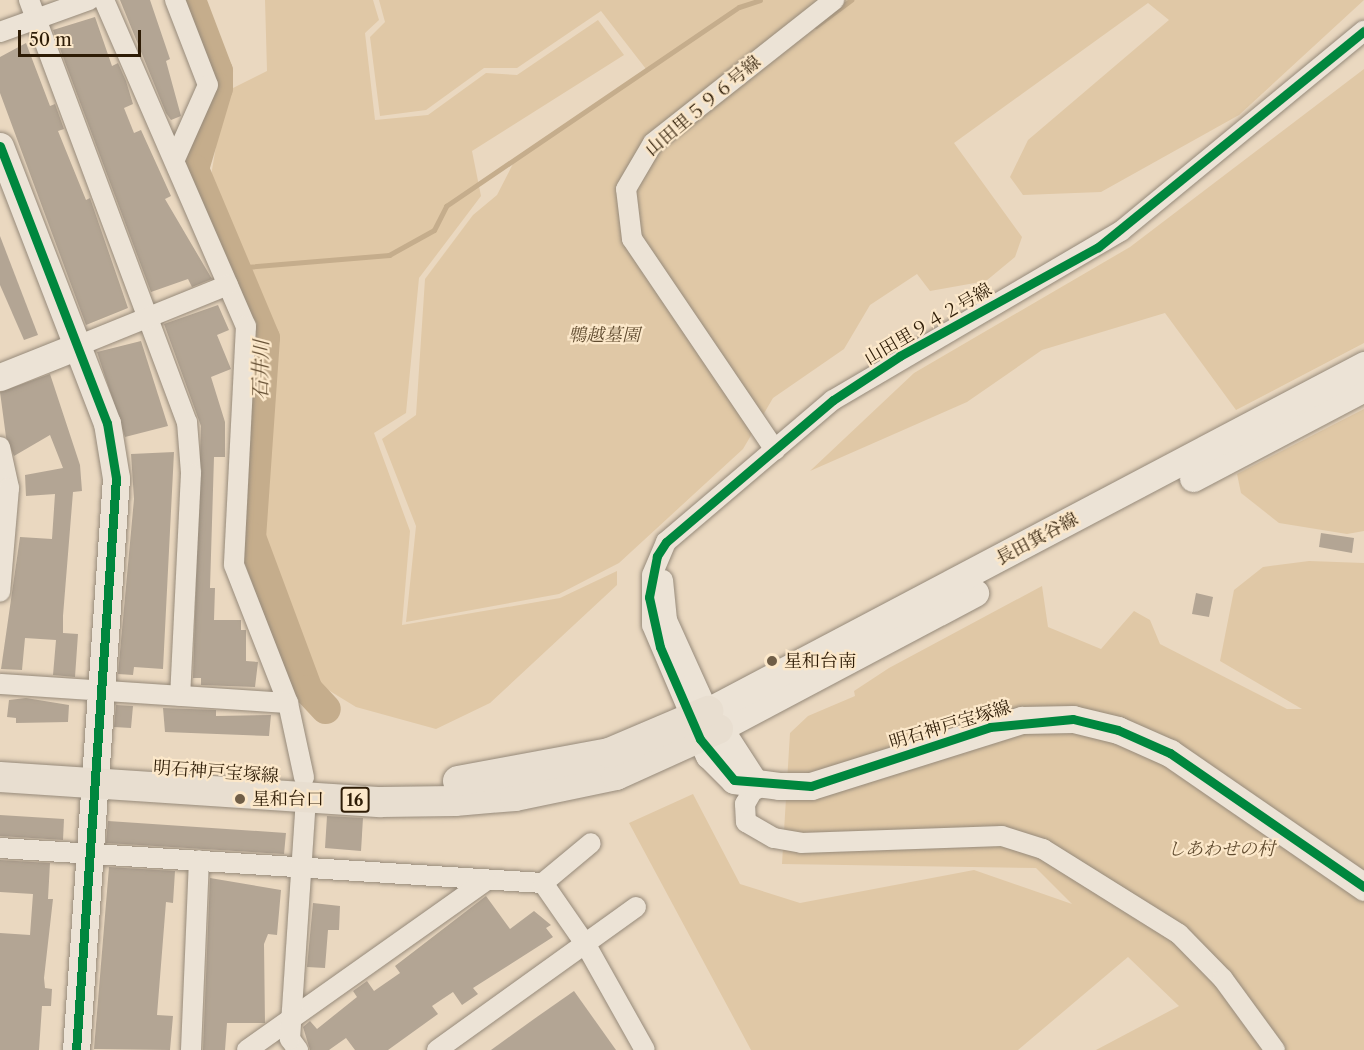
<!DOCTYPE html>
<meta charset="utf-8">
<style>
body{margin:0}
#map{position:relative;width:1364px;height:1050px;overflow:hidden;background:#ead8c0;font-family:"Libre Caslon Text","Noto Serif JP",serif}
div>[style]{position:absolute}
.green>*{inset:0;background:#e0c8a6}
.stream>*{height:5px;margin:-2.5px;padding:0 2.5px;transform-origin:2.5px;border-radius:2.5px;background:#c5ad8c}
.river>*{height:30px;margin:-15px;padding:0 15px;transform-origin:15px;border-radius:15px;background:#c5ad8c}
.building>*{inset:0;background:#b3a594}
.roads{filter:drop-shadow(0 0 2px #968a7a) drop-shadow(0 0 2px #968a7a)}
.street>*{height:20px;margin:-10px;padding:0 10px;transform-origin:10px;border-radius:10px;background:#ece3d6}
.secondary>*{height:27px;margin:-13.5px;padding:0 13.5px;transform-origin:13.5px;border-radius:13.5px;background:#ece3d6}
.primary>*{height:30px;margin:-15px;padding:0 15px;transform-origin:15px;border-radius:15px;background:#e8ded0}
.cycleway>*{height:9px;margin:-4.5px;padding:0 4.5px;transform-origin:4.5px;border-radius:4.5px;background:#00873e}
.dots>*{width:16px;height:16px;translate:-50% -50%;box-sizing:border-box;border:3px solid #fce8ca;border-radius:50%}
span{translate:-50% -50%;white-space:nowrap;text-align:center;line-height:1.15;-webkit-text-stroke:4.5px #fce8ca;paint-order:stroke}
.shield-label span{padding:2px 4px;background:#fce8ca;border:2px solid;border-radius:4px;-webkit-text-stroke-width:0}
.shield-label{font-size:16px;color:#2e1c06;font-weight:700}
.street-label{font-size:18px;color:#2e1c06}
.park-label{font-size:18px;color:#614c30;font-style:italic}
.poi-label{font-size:18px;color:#2e1c06}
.left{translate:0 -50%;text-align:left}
.water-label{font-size:20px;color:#644e32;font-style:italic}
.scale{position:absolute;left:18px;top:30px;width:123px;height:27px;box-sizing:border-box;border:3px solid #2e1c06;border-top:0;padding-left:8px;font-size:18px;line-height:21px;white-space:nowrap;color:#2e1c06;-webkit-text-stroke:4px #fce8ca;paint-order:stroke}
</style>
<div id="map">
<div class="green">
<div style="clip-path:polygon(265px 0,373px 0,379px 20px,365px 33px,375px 120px,428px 115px,486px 73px,517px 75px,598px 20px,624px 55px,472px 151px,481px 196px,419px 278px,406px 413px,374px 433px,410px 531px,402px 625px,560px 598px,617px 571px,617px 585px,490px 703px,436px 729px,356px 707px,320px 685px,256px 544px,268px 336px,209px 188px,225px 92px,267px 71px)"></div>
<div style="clip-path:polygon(379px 0,1364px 0,1239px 115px,1101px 192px,1023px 195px,1010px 177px,1028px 140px,1169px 20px,1148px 3px,954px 143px,1022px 237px,1015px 257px,986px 281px,930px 291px,917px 274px,870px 305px,844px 349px,773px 398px,743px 449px,619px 563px,559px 594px,406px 622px,416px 526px,382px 439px,416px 415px,425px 279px,473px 215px,497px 195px,515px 160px,646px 69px,601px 11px,517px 68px,484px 68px,426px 110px,380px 116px,370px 37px,385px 22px)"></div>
<div style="clip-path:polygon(1364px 69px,1364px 343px,1236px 410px,1165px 313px,1042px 350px,967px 402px,810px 471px,914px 373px,1130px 247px)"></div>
<div style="clip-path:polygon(1364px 409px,1364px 531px,1347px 534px,1279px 523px,1241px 493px,1237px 474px)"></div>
<div style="clip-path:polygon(1309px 561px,1364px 563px,1364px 1050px,1096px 1050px,1179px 1006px,1128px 957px,1018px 1050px,751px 1050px,629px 823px,693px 794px,740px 884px,800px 903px,974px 870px,1072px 904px,1036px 868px,782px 864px,790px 733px,808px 716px,855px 696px,854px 691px,889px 668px,1042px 586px,1048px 627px,1101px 649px,1134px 611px,1150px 620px,1160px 644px,1287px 709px,1302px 709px,1220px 661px,1234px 590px,1263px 567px)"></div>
</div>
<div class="stream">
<div style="left:816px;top:26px;width:44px;rotate:-36.6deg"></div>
<div style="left:234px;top:268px;width:156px;rotate:-4.8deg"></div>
<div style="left:389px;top:255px;width:51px;rotate:-29.1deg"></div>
<div style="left:434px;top:230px;width:27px;rotate:-63deg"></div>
<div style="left:446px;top:206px;width:354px;rotate:-34.2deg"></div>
<div style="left:739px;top:7px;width:22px;rotate:-18deg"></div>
</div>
<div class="river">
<div style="left:191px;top:0;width:76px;rotate:69.2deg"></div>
<div style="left:218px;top:71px;width:17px;rotate:90deg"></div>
<div style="left:218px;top:88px;width:84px;rotate:106.5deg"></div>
<div style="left:194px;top:169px;width:183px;rotate:67.2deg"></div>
<div style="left:265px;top:338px;width:199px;rotate:94deg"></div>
<div style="left:251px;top:537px;width:163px;rotate:69.6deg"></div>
<div style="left:308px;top:690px;width:26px;rotate:47deg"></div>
</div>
<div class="building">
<div style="clip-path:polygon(120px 0,150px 0,170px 59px,166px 61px,181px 116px,171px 120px,166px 113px)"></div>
<div style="clip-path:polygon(95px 17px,112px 66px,118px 63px,126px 81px,133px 104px,124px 108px,134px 133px,141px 130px,171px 196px,165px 199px,212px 279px,192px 287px,188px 279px,151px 292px,53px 30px)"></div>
<div style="clip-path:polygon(26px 43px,50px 106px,55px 104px,64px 129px,58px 131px,86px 200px,90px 198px,128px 308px,86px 325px,0 93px,0 57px)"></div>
<div style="clip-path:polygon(0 236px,38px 335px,24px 340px,0 285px)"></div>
<div style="clip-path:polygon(218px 305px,229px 330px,217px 335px,231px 369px,211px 377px,225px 422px,225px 457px,214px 457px,210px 588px,215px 588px,214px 620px,241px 620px,241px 630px,246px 630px,246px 661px,258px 662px,255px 687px,201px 685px,201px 678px,193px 678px,201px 426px,164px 324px)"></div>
<div style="clip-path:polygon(141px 341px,168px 426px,125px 437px,97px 352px)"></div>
<div style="clip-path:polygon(50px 374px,80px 465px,82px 491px,73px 492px,63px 616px,63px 633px,78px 634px,75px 677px,53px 675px,56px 640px,25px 638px,22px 670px,1px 669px,20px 537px,52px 539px,55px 494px,26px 496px,25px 475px,63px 468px,50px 435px,14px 456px,6px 437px,0 392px)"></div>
<div style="clip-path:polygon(174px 452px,163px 669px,134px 667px,133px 675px,118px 674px,134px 499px,131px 454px)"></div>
<div style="clip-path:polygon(1321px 533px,1354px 538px,1352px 553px,1319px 547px)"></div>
<div style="clip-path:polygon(1196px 593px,1213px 597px,1209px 617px,1192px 614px)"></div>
<div style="clip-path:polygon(26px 698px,69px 705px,68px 722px,16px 723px,16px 718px,7px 717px,9px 700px)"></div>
<div style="clip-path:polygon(116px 705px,133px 706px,131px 728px,114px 727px)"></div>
<div style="clip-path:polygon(163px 708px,216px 710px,216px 716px,271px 715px,269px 736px,165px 732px)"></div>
<div style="clip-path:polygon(0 815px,64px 819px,63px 840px,0 836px)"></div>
<div style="clip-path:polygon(327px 816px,363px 818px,361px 851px,325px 848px)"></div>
<div style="clip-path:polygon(108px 821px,286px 833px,284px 854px,106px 843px)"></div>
<div style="clip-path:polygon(0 860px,50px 863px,48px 899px,53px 899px,44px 978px,45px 988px,52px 989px,51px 1006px,42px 1006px,39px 1050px,0 1050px,0 933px,30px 935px,33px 894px,0 892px)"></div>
<div style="clip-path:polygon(109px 867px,175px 871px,173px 903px,166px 902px,157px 1015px,173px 1016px,170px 1050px,94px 1049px)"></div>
<div style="clip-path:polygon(210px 878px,281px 890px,277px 935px,268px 934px,264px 944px,265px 1023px,227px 1023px,225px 1050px,203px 1050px)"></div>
<div style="clip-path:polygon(486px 896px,510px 929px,534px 911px,551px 925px,546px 928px,553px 937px,473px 988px,478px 994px,462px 1005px,453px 992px,432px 1006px,438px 1014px,388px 1050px,355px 1050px,346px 1038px,329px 1050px,310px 1050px,303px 1027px,310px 1021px,317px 1029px,357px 997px,353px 991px,367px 981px,374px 991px,400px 973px,395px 966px)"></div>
<div style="clip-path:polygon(313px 903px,340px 906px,339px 930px,328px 930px,325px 968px,307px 967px)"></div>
<div style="clip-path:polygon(574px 991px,616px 1050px,491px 1050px,534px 1019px)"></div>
</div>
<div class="roads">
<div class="street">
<div style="left:29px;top:0;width:451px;rotate:69.5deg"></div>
<div style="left:187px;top:422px;width:51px;rotate:85.5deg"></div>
<div style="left:191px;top:473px;width:223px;rotate:92.8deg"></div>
<div style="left:104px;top:0;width:356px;rotate:66.5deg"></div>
<div style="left:246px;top:326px;width:239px;rotate:92.9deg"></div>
<div style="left:234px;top:565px;width:148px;rotate:68.6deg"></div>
<div style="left:288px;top:703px;width:76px;rotate:77.8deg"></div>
<div style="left:175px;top:0;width:91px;rotate:68.8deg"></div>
<div style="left:208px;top:85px;width:81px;rotate:114deg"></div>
<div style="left:0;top:32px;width:95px;rotate:-19.8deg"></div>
<div style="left:75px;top:347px;width:165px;rotate:-22.1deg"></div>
<div style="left:0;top:447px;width:42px;rotate:77.6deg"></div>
<div style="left:9px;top:488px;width:104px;rotate:94.9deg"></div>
<div style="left:775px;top:450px;width:255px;rotate:-124.1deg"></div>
<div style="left:632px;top:239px;width:50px;rotate:-96.8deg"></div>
<div style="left:626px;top:189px;width:53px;rotate:-59.6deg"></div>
<div style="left:653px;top:143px;width:231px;rotate:-38.3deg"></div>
<div style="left:663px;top:580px;width:40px;rotate:84.3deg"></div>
<div style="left:667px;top:620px;width:100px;rotate:65.7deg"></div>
<div style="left:0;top:684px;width:289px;rotate:3.8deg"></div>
<div style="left:692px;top:719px;width:102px;rotate:-113.1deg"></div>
<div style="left:652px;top:625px;width:50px;rotate:-90deg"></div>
<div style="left:652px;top:575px;width:36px;rotate:-67deg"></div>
<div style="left:666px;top:542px;width:219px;rotate:-40.4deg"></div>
<div style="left:833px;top:400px;width:334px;rotate:-30.4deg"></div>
<div style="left:1121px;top:231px;width:315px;rotate:-39.5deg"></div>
<div style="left:756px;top:785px;width:22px;rotate:120deg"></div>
<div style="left:745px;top:804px;width:18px;rotate:87deg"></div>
<div style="left:746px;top:822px;width:32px;rotate:30deg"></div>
<div style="left:774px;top:838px;width:27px;rotate:10deg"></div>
<div style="left:801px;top:843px;width:201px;rotate:-2deg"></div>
<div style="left:1002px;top:836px;width:43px;rotate:17.6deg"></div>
<div style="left:1043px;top:849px;width:160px;rotate:32deg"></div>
<div style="left:1179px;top:934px;width:63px;rotate:45.6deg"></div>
<div style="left:1223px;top:979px;width:88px;rotate:53.8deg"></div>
<div style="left:0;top:848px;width:544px;rotate:3.69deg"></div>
<div style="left:543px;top:883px;width:75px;rotate:55.3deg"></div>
<div style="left:586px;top:945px;width:120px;rotate:60.7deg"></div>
<div style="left:543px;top:883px;width:62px;rotate:-39.8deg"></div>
<div style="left:191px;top:1050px;width:190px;rotate:-87.6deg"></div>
<div style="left:247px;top:1050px;width:293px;rotate:-35.3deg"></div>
<div style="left:298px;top:1050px;width:14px;rotate:-126deg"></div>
<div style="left:290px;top:1039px;width:243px;rotate:-86.2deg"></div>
<div style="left:437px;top:1050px;width:245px;rotate:-35.7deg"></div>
</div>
<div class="secondary">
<div style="left:0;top:146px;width:297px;rotate:68.9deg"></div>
<div style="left:107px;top:423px;width:56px;rotate:80.7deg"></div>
<div style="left:116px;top:478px;width:573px;rotate:94deg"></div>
<div style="left:0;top:377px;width:81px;rotate:-21.8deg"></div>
<div style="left:1193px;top:478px;width:193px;rotate:-27.8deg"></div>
<div style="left:692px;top:719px;width:40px;rotate:65deg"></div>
<div style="left:709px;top:755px;width:35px;rotate:45deg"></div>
<div style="left:734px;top:780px;width:45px;rotate:7.6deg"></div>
<div style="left:779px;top:786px;width:32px"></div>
<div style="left:811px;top:786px;width:221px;rotate:-17.4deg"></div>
<div style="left:1022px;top:720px;width:51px;rotate:-1.1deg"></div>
<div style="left:1073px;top:719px;width:46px;rotate:13.7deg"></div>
<div style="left:1118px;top:730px;width:57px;rotate:23.9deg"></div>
<div style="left:1170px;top:753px;width:236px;rotate:34.6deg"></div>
<div style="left:718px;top:729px;width:291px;rotate:-27.9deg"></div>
<div style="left:756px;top:785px;width:88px;rotate:-123deg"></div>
<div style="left:708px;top:711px;width:742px;rotate:-27.81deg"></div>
</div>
<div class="primary">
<div style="left:0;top:777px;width:382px;rotate:3.8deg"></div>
<div style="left:381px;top:802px;width:74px;rotate:-0.8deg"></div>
<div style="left:455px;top:801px;width:60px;rotate:-4.8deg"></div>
<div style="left:515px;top:796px;width:103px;rotate:-11.7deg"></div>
<div style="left:616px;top:775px;width:112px;rotate:-24.3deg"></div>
<div style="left:458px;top:781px;width:154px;rotate:-10.5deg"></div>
<div style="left:609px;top:753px;width:108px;rotate:-23deg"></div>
</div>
</div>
<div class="cycleway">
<div style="left:1364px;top:31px;width:343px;rotate:140.9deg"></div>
<div style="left:1098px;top:247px;width:226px;rotate:151.2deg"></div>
<div style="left:900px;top:356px;width:80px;rotate:146.7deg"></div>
<div style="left:833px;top:400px;width:219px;rotate:139.6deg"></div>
<div style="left:666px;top:542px;width:17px;rotate:123deg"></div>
<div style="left:657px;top:556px;width:42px;rotate:101deg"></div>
<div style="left:649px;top:597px;width:51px;rotate:77.6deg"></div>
<div style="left:660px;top:647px;width:100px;rotate:66.5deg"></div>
<div style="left:700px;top:739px;width:53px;rotate:50.3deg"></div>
<div style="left:734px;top:780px;width:77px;rotate:4.5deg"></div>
<div style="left:811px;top:786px;width:188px;rotate:-18.2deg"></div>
<div style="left:990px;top:727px;width:83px;rotate:-5.5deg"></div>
<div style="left:1073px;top:719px;width:46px;rotate:13.7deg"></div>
<div style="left:1118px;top:730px;width:57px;rotate:23.9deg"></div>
<div style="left:1170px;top:753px;width:236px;rotate:34.6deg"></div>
<div style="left:0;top:146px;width:297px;rotate:68.9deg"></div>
<div style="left:107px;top:423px;width:56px;rotate:80.7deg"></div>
<div style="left:116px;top:478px;width:573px;rotate:94deg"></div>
</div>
<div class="dots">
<div style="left:772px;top:661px;background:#705e47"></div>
<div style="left:240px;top:799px;background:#705e47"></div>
</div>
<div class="shield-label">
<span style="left:355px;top:800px">16</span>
</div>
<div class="street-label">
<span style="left:703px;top:106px;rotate:-40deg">山田里５９６号線</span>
<span style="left:928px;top:324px;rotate:-30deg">山田里９４２号線</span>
<span style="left:1037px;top:539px;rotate:-28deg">長田箕谷線</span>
<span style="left:950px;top:725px;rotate:-17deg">明石神戸宝塚線</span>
<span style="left:216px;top:772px;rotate:4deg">明石神戸宝塚線</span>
</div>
<div class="park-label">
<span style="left:604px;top:335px">鵯越墓園</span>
<span style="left:1221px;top:849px">しあわせの村</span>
</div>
<div class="poi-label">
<span class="left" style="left:784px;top:661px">星和台南</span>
<span class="left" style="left:252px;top:799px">星和台口</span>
</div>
<div class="water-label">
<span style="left:261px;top:370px;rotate:-89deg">石井川</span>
</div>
<div class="scale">50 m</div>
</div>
